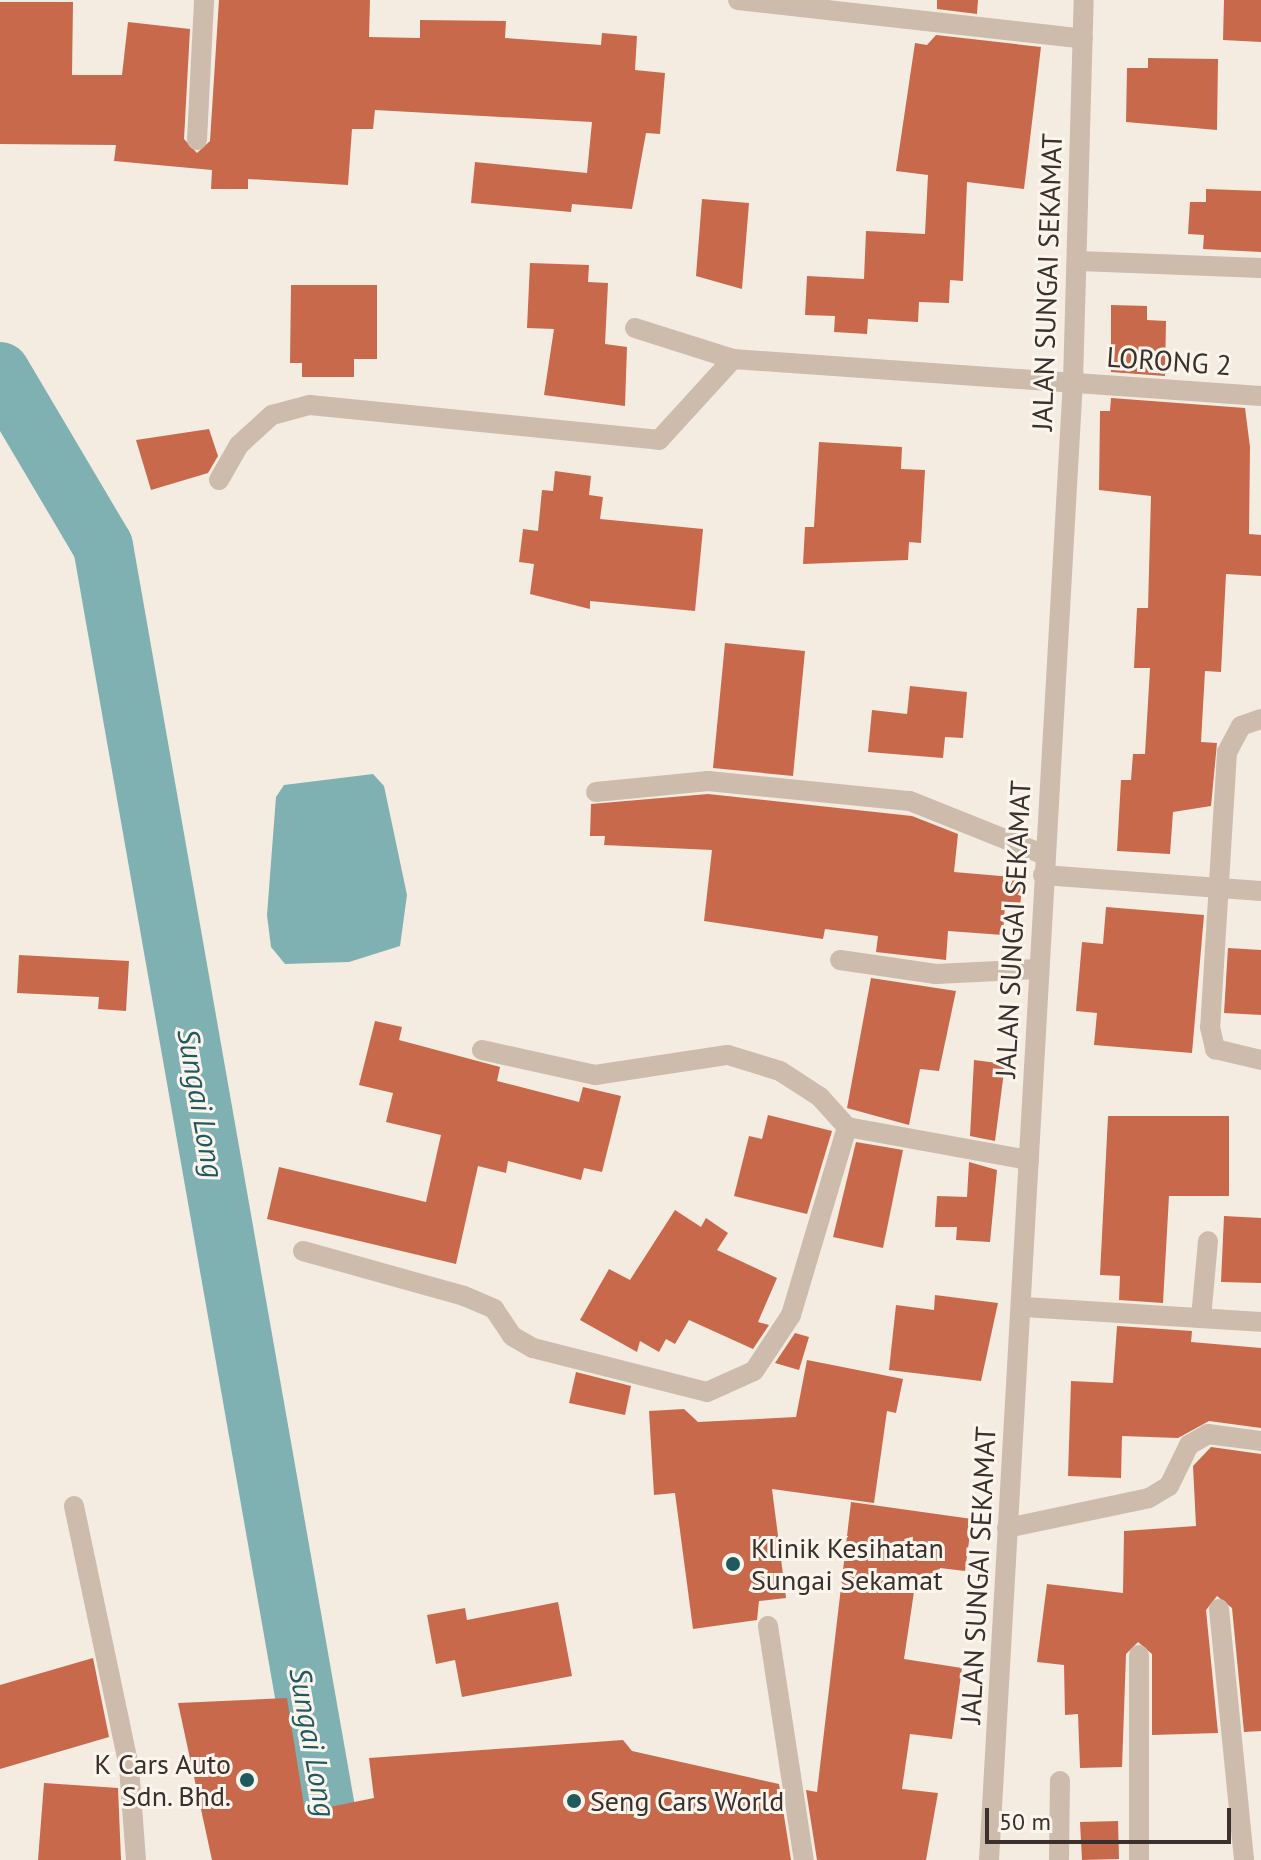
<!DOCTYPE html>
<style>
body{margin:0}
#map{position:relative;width:1261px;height:1860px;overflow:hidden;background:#f4ebe1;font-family:"PT Sans",sans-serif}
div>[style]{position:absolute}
.water>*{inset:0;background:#7fb0b2}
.river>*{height:60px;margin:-30px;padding:0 30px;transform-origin:30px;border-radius:30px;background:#7fb0b2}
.building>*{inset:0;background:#c8694b}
.minor>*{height:20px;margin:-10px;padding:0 10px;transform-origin:10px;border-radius:10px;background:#cdbbac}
.dots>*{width:22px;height:22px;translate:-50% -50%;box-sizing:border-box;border:4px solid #fbf5ee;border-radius:50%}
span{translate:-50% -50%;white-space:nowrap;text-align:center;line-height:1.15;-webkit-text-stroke:6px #fbf5ee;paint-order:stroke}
.street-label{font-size:28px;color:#3b302b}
.poi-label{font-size:28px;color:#3b302b}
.left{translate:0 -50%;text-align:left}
.right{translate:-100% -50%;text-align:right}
.water-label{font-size:30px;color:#1f5a5e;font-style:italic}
.scale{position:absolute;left:985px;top:1808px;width:246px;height:36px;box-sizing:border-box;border:4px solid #3b302b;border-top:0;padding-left:10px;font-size:24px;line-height:28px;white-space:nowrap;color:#3b302b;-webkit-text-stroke:6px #fbf5ee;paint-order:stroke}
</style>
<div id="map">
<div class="water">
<div style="clip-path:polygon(373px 774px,384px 786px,407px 895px,400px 946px,349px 962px,285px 964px,271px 947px,267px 915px,276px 797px,284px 785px)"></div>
</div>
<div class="river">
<div style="left:0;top:372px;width:202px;rotate:59.4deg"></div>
<div style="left:103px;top:546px;width:1334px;rotate:80.03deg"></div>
</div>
<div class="building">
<div style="clip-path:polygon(219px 0,370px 0,369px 37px,420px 38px,420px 20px,506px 21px,505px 38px,601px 45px,602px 33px,637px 36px,635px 70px,665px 73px,660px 134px,646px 133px,632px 209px,572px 204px,571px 212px,471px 203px,475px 162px,587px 173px,592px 122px,375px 110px,373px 129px,352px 129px,348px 185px,248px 179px,248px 189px,211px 189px,212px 170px,114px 161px,116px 145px,0 144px,0 2px,73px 2px,72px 75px,122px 75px,128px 22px,190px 29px,184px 139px,197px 153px,210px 141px)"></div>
<div style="clip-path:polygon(937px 0,978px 0,977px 14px,937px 9px)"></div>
<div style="clip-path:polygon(1224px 0,1261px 0,1261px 42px,1223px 40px)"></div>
<div style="clip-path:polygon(936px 35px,1041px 47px,1024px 189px,967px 182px,963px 281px,950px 280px,949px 303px,919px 302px,918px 322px,868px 319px,867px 334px,834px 332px,835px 316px,805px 315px,807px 276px,864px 279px,866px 231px,925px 234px,928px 175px,896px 171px,915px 43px,927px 45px)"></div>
<div style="clip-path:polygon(1148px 58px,1218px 59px,1217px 130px,1126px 122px,1127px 68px,1148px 68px)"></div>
<div style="clip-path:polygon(1206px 189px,1261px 191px,1261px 252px,1203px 249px,1204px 235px,1188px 234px,1190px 202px,1206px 202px)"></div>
<div style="clip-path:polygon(702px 199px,749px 203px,742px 289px,696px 276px)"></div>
<div style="clip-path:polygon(530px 263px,589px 265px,588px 282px,608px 283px,605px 344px,627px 347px,625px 406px,544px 395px,554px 329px,527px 328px)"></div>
<div style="clip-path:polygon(291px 285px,377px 285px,377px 359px,354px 359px,354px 377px,302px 377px,302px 363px,290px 363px)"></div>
<div style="clip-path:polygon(1111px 305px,1147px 306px,1147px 320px,1166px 321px,1165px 376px,1111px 372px)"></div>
<div style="clip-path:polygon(1111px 398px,1245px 408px,1250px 447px,1249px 534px,1261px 535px,1261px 576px,1226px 574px,1221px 672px,1205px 671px,1201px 742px,1217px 743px,1211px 806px,1173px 812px,1170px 854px,1117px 851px,1121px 780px,1131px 780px,1133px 754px,1145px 754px,1150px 668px,1134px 668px,1137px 608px,1148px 608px,1151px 496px,1099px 490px,1100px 411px,1110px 411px)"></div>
<div style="clip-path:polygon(209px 429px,218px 456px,208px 473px,151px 490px,136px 440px)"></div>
<div style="clip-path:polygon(819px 442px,902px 447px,901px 469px,925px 470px,921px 543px,909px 542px,908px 560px,803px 564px,805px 527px,814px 527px)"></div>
<div style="clip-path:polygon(555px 471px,591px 476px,589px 495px,603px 497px,600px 519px,703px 529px,695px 611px,590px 601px,590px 609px,530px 594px,534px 564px,519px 562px,523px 529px,538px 531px,542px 490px,553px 491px)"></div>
<div style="clip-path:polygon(725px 643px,805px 651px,793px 776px,713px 768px)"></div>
<div style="clip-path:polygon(910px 686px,967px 692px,963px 738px,945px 737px,943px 758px,868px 752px,872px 710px,907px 714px)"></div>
<div style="clip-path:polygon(708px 794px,912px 816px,958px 834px,954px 872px,1023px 878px,1020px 907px,1005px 905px,1003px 935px,948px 931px,946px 960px,876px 952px,878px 936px,825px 929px,823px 939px,704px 921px,712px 850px,604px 845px,605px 836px,590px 836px,591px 804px)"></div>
<div style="clip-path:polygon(1106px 907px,1204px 915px,1192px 1053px,1094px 1045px,1097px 1013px,1076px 1011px,1082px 942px,1103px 944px)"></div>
<div style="clip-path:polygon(1228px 948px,1261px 950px,1261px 1015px,1224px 1013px)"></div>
<div style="clip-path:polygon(19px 955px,129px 961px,126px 1011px,98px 1009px,99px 997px,17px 993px)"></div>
<div style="clip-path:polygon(871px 978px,956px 991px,939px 1071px,920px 1069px,909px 1125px,847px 1108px)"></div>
<div style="clip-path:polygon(375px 1021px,402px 1027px,399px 1040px,500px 1067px,497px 1081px,579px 1102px,583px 1087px,621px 1096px,602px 1172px,584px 1168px,581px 1180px,508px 1161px,506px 1173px,478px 1166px,456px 1264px,267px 1219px,279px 1167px,426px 1202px,441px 1135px,386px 1122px,393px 1093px,359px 1085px)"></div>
<div style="clip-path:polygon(974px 1060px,1005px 1064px,995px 1141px,970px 1136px)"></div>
<div style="clip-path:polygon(768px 1115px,832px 1131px,807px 1214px,734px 1196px,749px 1136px,762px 1139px)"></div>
<div style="clip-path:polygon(1108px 1116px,1229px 1116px,1229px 1196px,1169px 1196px,1163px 1303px,1119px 1300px,1120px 1276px,1100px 1275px)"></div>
<div style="clip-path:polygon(856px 1142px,903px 1150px,883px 1248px,833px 1237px)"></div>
<div style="clip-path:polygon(969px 1162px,997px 1170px,990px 1242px,956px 1240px,957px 1227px,935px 1227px,937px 1196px,967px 1197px)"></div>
<div style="clip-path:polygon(675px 1210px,701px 1227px,706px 1218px,728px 1233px,717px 1250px,777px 1278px,758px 1322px,769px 1325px,753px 1349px,689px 1320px,675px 1344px,666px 1339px,659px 1352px,640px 1341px,637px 1352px,580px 1320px,609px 1269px,630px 1280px)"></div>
<div style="clip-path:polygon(1224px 1216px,1261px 1218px,1261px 1283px,1221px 1282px)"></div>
<div style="clip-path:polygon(935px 1295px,998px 1303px,981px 1381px,889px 1370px,896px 1305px,934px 1310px)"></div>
<div style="clip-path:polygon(1117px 1326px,1192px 1331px,1191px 1342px,1261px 1348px,1261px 1428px,1209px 1421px,1178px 1438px,1122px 1436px,1121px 1478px,1068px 1476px,1071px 1381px,1113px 1383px)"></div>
<div style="clip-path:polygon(795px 1333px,809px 1337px,799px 1370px,775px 1363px)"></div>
<div style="clip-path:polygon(807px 1360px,903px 1379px,896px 1413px,887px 1411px,874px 1503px,772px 1489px,786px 1598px,759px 1601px,757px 1620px,693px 1629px,675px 1493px,654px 1495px,649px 1411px,684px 1409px,698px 1422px,796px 1417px)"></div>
<div style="clip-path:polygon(576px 1372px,631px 1386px,625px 1415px,569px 1403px)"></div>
<div style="clip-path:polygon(1211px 1447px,1261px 1454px,1261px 1731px,1244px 1732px,1232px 1608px,1217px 1596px,1206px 1610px,1218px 1733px,1152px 1735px,1152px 1654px,1138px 1642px,1126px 1654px,1122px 1767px,1080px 1768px,1078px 1714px,1065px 1715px,1064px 1665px,1037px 1662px,1047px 1584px,1123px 1593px,1124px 1531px,1196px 1526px,1193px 1466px)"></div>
<div style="clip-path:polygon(851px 1502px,972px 1519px,965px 1571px,940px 1568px,938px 1588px,915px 1585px,904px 1659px,962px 1668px,952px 1739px,910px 1734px,902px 1789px,938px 1793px,926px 1860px,817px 1860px,806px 1790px,817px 1792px)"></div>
<div style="clip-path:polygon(558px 1602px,572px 1676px,462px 1697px,455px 1660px,436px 1664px,427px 1615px,465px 1608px,467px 1620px)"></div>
<div style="clip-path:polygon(93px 1658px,109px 1737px,0 1769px,0 1685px)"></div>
<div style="clip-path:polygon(287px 1698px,305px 1812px,374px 1798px,369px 1758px,623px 1740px,632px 1751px,779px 1784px,791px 1860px,212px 1860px,178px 1703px)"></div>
<div style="clip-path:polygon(44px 1783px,118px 1788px,121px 1860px,38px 1860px)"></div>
<div style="clip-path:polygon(1118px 1821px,1119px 1859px,1082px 1860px,1080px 1822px)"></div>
</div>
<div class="minor">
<div style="left:738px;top:0;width:347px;rotate:6.4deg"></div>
<div style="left:197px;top:140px;width:140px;rotate:-87.1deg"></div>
<div style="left:1079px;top:261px;width:182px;rotate:2.2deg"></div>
<div style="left:635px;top:328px;width:103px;rotate:17.6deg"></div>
<div style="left:733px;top:359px;width:529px;rotate:4.01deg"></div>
<div style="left:219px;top:480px;width:40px;rotate:-60.3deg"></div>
<div style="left:239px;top:445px;width:45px;rotate:-42.3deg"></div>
<div style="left:272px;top:415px;width:39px;rotate:-15deg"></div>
<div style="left:310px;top:405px;width:351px;rotate:5.7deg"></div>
<div style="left:659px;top:440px;width:110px;rotate:-47.6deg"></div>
<div style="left:1261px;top:719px;width:21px;rotate:161deg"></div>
<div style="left:1241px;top:726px;width:30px;rotate:118deg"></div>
<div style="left:1227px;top:752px;width:276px;rotate:93.5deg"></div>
<div style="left:1210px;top:1027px;width:23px;rotate:77deg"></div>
<div style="left:1215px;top:1049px;width:47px;rotate:13.4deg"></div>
<div style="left:596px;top:792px;width:113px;rotate:-5.6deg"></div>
<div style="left:708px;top:781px;width:203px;rotate:5.7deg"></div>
<div style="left:910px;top:801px;width:145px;rotate:21.8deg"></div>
<div style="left:1043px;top:875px;width:219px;rotate:4.2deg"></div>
<div style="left:840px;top:960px;width:97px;rotate:8.3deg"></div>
<div style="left:936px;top:974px;width:103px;rotate:-2.8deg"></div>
<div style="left:482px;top:1050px;width:116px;rotate:12.5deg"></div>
<div style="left:595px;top:1075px;width:134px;rotate:-8.6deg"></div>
<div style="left:728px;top:1055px;width:54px;rotate:17.1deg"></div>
<div style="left:780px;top:1071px;width:48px;rotate:33deg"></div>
<div style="left:820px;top:1097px;width:40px;rotate:48deg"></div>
<div style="left:303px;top:1251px;width:167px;rotate:15.6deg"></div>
<div style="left:464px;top:1296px;width:33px;rotate:23deg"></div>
<div style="left:494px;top:1309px;width:32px;rotate:56deg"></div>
<div style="left:512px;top:1336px;width:24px;rotate:30deg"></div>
<div style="left:533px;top:1348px;width:179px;rotate:14.2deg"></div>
<div style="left:707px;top:1392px;width:51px;rotate:-24.1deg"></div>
<div style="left:754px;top:1371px;width:67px;rotate:-56.5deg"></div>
<div style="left:791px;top:1315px;width:196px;rotate:-73.4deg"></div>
<div style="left:847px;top:1127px;width:185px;rotate:10.3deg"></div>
<div style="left:1024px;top:1307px;width:237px;rotate:3.6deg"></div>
<div style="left:1201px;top:1318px;width:77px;rotate:-84.8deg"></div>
<div style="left:74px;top:1506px;width:267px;rotate:78.1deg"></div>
<div style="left:129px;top:1767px;width:93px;rotate:85.7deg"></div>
<div style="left:1007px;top:1528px;width:145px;rotate:-11.9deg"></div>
<div style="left:1149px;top:1498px;width:23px;rotate:-31deg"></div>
<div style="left:1169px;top:1486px;width:46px;rotate:-64deg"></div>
<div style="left:1189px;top:1445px;width:22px;rotate:-30deg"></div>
<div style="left:1208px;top:1434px;width:53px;rotate:7.5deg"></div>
<div style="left:1219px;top:1609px;width:252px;rotate:84.3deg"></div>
<div style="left:768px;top:1626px;width:237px;rotate:81.3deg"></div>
<div style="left:1139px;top:1655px;width:205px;rotate:90deg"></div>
<div style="left:989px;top:1860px;width:1480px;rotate:-86.75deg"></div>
<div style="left:1073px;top:382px;width:382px;rotate:-88.4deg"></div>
<div style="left:1059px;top:1860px;width:79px;rotate:-89.3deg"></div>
</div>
<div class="dots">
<div style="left:733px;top:1564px;background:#1f5a5e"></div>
<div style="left:247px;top:1780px;background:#1f5a5e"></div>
<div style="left:574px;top:1801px;background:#1f5a5e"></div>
</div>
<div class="street-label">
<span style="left:1047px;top:282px;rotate:-88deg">JALAN SUNGAI SEKAMAT</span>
<span style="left:1169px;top:361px;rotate:4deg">LORONG 2</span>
<span style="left:1013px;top:929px;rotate:-87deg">JALAN SUNGAI SEKAMAT</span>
<span style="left:978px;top:1575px;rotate:-87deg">JALAN SUNGAI SEKAMAT</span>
</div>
<div class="poi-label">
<span class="left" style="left:751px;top:1564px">Klinik Kesihatan<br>Sungai Sekamat</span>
<span class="right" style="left:231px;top:1780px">K Cars Auto<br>Sdn. Bhd.</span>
<span class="left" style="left:590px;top:1801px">Seng Cars World</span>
</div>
<div class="water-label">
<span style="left:201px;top:1103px;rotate:80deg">Sungai Long</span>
<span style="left:313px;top:1742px;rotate:80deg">Sungai Long</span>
</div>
<div class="scale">50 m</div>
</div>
